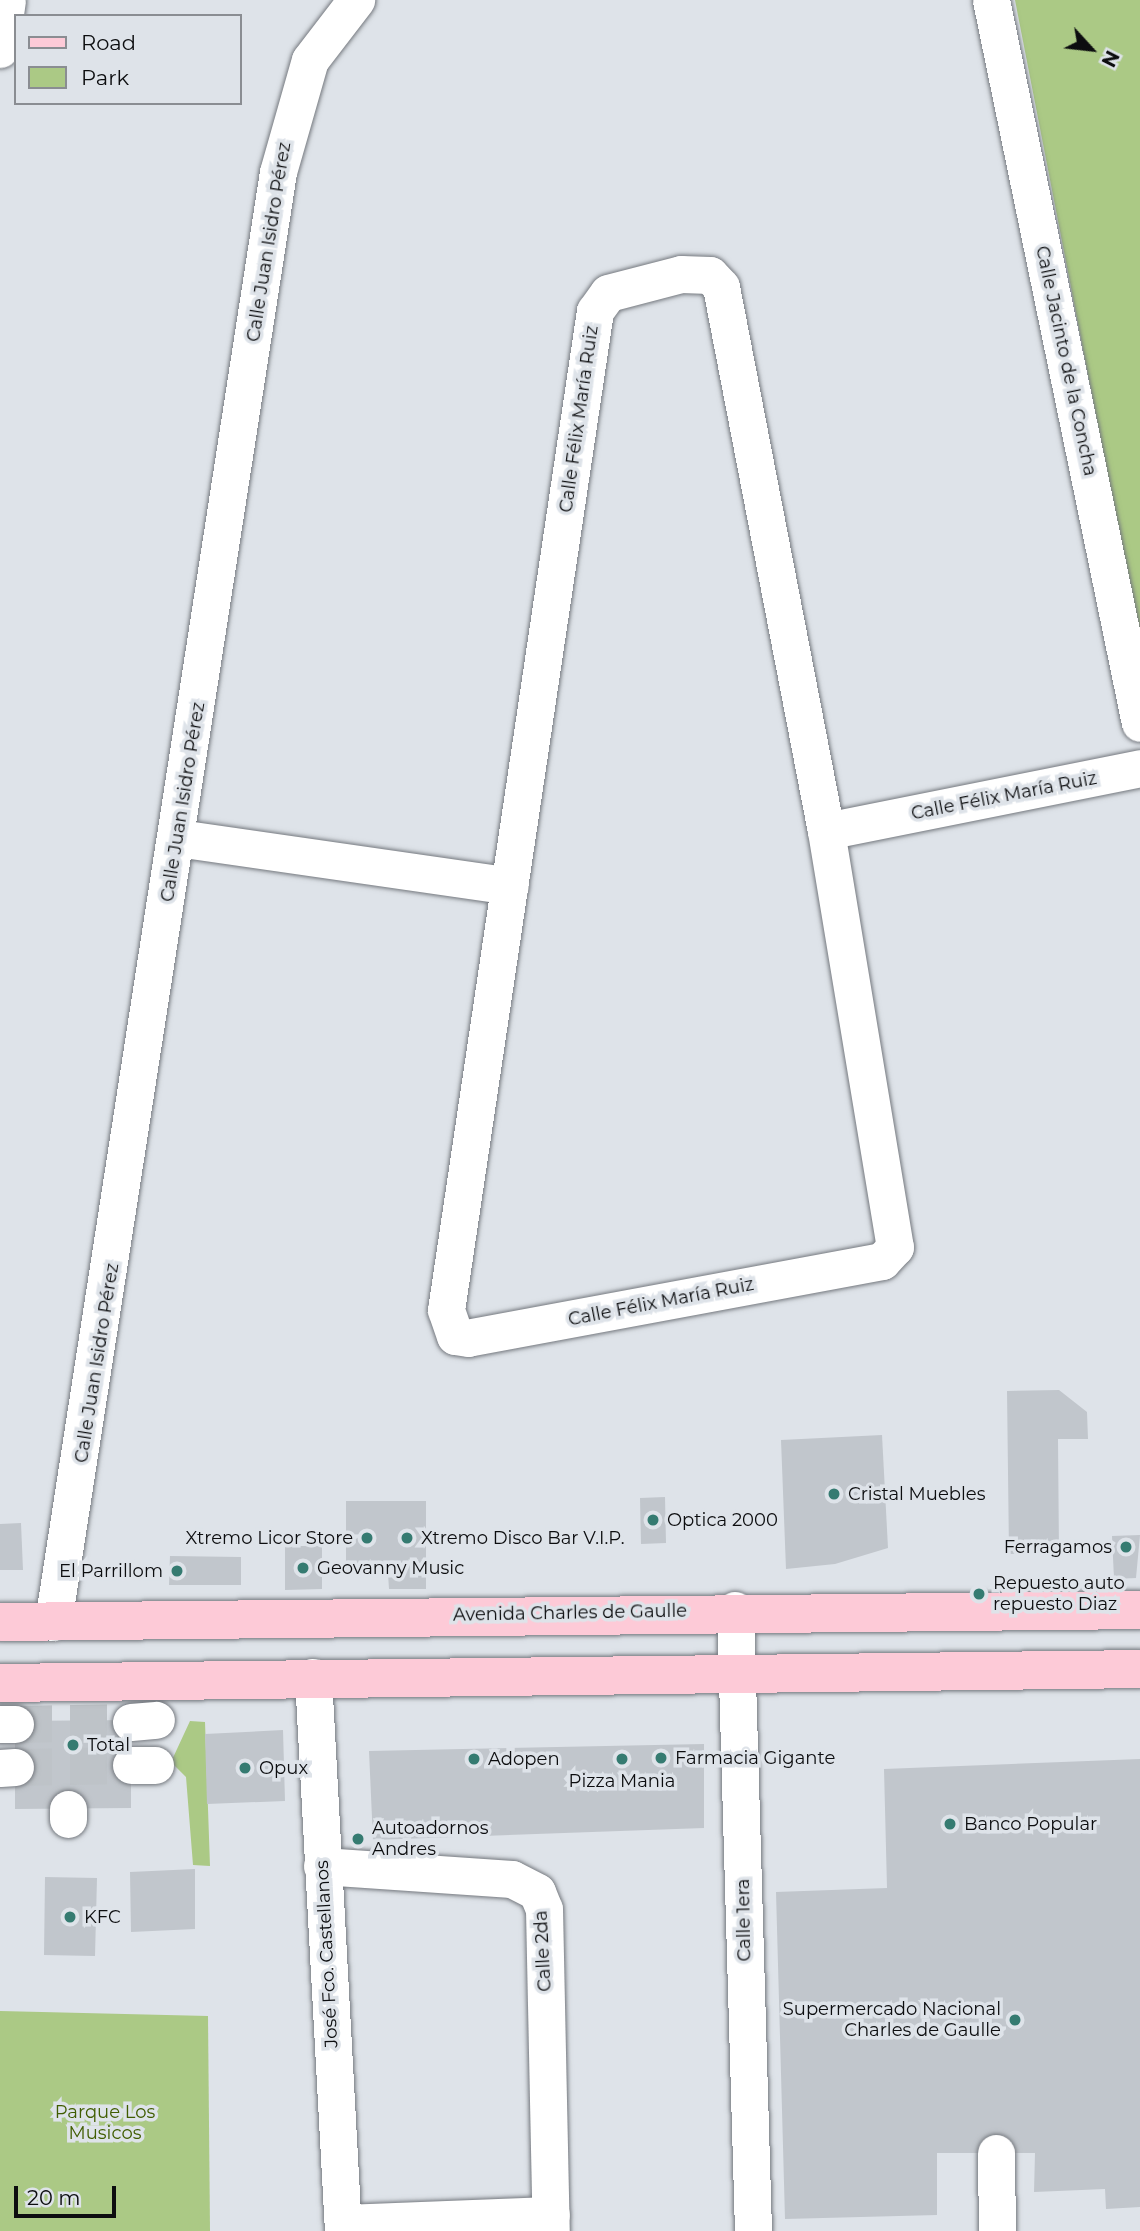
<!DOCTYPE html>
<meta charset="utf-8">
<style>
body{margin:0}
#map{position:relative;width:1140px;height:2231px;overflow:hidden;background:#dee3e9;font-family:Montserrat,sans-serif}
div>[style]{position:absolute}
.green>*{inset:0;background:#abc985}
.building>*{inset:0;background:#c1c6cc}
.minor-tunnel>*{height:37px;margin-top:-18.5px;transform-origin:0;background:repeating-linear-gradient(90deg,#bec3c8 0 37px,transparent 0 55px)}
.roads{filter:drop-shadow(0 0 2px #75797f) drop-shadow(0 0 2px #75797f)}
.minor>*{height:37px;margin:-18.5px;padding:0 18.5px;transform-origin:18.5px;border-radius:18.5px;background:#fff}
.major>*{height:38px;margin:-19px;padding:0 19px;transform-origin:19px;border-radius:19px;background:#fdcad7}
.dots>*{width:19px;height:19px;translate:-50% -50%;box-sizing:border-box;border:4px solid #dee3e9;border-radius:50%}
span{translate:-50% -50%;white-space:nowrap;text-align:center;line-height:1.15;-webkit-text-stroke:7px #dee3e9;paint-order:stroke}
.street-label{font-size:18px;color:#0c0d0f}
.poi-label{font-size:18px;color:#0c0d0f}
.left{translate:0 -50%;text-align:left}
.right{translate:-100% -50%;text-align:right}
.park-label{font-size:18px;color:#405d01}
.legend{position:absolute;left:14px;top:14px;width:228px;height:91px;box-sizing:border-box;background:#dee3e9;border:2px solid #8a8d92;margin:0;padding:9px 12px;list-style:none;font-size:21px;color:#0c0d0f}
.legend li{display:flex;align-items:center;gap:14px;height:35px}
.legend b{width:35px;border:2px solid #8a8d92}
.north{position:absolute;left:1056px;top:14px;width:70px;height:70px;-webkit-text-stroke:5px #dee3e9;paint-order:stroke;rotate:117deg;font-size:19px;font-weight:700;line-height:28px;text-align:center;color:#0c0d0f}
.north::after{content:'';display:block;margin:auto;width:24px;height:32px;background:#0c0d0f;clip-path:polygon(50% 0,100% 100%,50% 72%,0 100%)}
.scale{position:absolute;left:14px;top:2186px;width:102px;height:32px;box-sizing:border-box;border:4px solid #0c0d0f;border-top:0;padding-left:9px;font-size:21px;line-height:24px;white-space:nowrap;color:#0c0d0f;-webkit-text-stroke:5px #dee3e9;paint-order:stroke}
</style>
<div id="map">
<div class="green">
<div style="clip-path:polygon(1015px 0,1140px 0,1140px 642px)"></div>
<div style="clip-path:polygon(190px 1721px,205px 1722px,210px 1866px,193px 1865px,186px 1777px,171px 1762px)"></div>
<div style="clip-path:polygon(0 2011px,208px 2016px,210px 2231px,0 2231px)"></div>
</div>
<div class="building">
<div style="clip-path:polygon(1059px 1390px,1087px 1412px,1088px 1439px,1058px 1439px,1059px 1553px,1009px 1554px,1007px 1391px)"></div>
<div style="clip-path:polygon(882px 1435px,888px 1548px,835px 1564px,786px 1569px,781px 1440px)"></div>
<div style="clip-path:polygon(665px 1497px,666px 1543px,641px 1544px,640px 1498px)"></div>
<div style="clip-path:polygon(346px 1501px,426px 1501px,426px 1589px,389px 1589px,388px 1574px,346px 1575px)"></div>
<div style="clip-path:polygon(21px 1523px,23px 1570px,0 1570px,0 1524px)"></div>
<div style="clip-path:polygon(1140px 1535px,1136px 1578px,1114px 1579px,1112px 1536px)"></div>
<div style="clip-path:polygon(285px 1546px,322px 1546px,322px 1589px,285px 1590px)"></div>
<div style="clip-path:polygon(170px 1556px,241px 1557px,241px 1585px,169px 1585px)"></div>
<div style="clip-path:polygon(131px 1720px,131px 1808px,15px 1809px,15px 1721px)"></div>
<div style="clip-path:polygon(283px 1730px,285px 1801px,207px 1804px,205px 1734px)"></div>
<div style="clip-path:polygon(704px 1744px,704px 1828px,373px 1840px,369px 1751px)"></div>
<div style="clip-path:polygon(1140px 1759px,1140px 2207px,1106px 2209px,1105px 2189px,1034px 2192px,1035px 2153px,937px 2153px,937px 2215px,785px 2219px,776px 1892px,887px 1888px,884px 1769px)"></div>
<div style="clip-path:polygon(195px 1869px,195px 1929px,131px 1932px,130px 1872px)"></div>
<div style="clip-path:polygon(45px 1877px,97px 1878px,95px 1956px,44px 1955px)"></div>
</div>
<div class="minor-tunnel">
<div style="left:15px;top:1724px;width:116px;rotate:-1deg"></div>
<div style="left:15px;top:1767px;width:116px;rotate:-1deg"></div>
</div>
<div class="roads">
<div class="minor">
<div style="left:991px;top:0;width:738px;rotate:78.36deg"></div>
<div style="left:0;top:49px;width:49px;rotate:-81.9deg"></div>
<div style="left:681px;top:274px;width:29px;rotate:2deg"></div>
<div style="left:710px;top:275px;width:16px;rotate:47deg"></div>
<div style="left:721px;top:287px;width:554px;rotate:79.08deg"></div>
<div style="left:826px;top:831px;width:422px;rotate:80.6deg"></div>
<div style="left:895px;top:1247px;width:19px;rotate:133deg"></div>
<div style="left:882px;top:1261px;width:421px;rotate:169.5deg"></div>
<div style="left:468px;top:1338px;width:13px;rotate:-171deg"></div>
<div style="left:455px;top:1336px;width:28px;rotate:-109deg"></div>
<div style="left:446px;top:1310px;width:1010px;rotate:-81.52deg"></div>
<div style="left:595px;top:311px;width:22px;rotate:-54deg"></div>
<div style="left:608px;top:293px;width:75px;rotate:-14.6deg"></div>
<div style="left:826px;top:831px;width:320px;rotate:-11.3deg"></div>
<div style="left:178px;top:838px;width:335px;rotate:8.2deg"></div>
<div style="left:735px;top:1610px;width:621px;rotate:88.34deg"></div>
<div style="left:53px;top:1622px;width:1467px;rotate:-81.18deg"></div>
<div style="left:278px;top:172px;width:116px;rotate:-74.1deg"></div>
<div style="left:310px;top:60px;width:76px;rotate:-52.5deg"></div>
<div style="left:313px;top:1677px;width:555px;rotate:86.9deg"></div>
<div style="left:131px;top:1722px;width:25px;rotate:-5deg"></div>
<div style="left:0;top:1724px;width:15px"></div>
<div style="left:131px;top:1765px;width:24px"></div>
<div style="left:0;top:1768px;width:15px;rotate:-4deg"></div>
<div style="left:68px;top:1809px;width:10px;rotate:90deg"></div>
<div style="left:322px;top:1866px;width:190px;rotate:3.9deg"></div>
<div style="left:512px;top:1879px;width:28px;rotate:27deg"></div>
<div style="left:537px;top:1892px;width:18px;rotate:68deg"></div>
<div style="left:544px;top:1909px;width:322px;rotate:88.8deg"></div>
<div style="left:996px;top:2153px;width:78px;rotate:89.3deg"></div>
<div style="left:343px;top:2223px;width:208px;rotate:-2.2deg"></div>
</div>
<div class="major">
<div style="left:0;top:1622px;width:1140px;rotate:-0.6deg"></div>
<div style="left:0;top:1683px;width:1140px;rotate:-0.7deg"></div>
</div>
</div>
<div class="dots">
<div style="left:834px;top:1494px;background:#357b71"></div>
<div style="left:653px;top:1520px;background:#357b71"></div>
<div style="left:367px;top:1538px;background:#357b71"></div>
<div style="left:407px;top:1538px;background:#357b71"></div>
<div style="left:1126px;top:1547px;background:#357b71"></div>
<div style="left:303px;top:1568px;background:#357b71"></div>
<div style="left:177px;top:1571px;background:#357b71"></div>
<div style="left:979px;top:1594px;background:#357b71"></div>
<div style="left:73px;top:1745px;background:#357b71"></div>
<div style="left:661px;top:1758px;background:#357b71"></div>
<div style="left:474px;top:1759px;background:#357b71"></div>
<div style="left:622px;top:1759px;background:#357b71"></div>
<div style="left:245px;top:1768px;background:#357b71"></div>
<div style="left:950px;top:1824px;background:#357b71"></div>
<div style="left:358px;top:1839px;background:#357b71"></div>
<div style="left:70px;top:1917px;background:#357b71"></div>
<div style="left:1015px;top:2020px;background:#357b71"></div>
</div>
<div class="street-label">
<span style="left:269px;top:242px;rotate:-81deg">Calle Juan Isidro Pérez</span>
<span style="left:1066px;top:361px;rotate:78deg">Calle Jacinto de la Concha</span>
<span style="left:579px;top:419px;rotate:-82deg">Calle Félix María Ruiz</span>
<span style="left:1004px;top:796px;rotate:-11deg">Calle Félix María Ruiz</span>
<span style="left:183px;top:802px;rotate:-81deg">Calle Juan Isidro Pérez</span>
<span style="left:661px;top:1302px;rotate:-11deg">Calle Félix María Ruiz</span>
<span style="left:97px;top:1363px;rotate:-81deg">Calle Juan Isidro Pérez</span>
<span style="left:570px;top:1613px;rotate:-1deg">Avenida Charles de Gaulle</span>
<span style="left:744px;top:1920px;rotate:-91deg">Calle 1era</span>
<span style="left:543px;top:1951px;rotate:-93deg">Calle 2da</span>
<span style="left:327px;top:1954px;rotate:-93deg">José Fco. Castellanos</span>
</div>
<div class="poi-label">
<span class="left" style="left:848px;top:1494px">Cristal Muebles</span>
<span class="left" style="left:667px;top:1520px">Optica 2000</span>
<span class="right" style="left:353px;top:1538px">Xtremo Licor Store</span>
<span class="left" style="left:421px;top:1538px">Xtremo Disco Bar V.I.P.</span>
<span class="right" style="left:1112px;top:1547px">Ferragamos</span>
<span class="left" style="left:317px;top:1568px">Geovanny Music</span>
<span class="right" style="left:163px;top:1571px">El Parrillom</span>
<span class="left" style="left:993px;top:1594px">Repuesto auto<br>repuesto Diaz</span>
<span class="left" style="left:87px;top:1745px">Total</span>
<span class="left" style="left:675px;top:1758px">Farmacia Gigante</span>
<span class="left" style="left:488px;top:1759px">Adopen</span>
<span class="left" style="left:259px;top:1768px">Opux</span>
<span style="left:622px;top:1781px">Pizza Mania</span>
<span class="left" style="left:964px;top:1824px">Banco Popular</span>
<span class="left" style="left:372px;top:1839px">Autoadornos<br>Andres</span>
<span class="left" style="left:84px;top:1917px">KFC</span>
<span class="right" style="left:1001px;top:2020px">Supermercado Nacional<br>Charles de Gaulle</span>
</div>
<div class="park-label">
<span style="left:105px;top:2123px">Parque Los<br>Musicos</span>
</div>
<ul class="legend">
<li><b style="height:9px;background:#fdcad7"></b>Road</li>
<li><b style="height:19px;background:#abc985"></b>Park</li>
</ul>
<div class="north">N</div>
<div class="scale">20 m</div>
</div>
